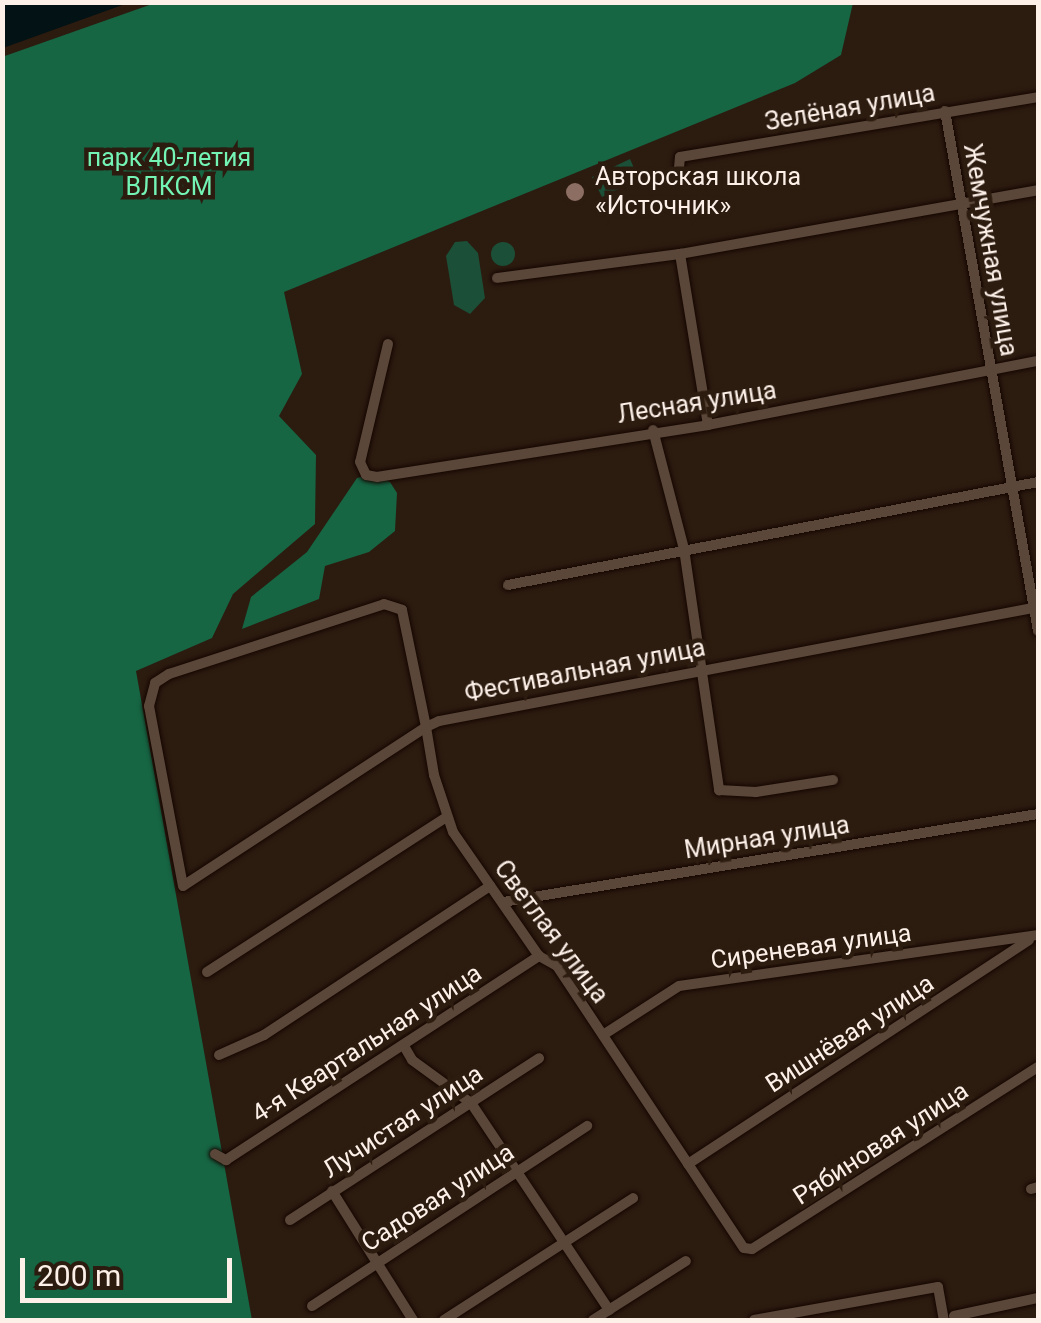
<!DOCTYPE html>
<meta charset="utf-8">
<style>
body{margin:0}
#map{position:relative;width:1041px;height:1323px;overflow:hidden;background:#2c1b0f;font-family:Roboto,sans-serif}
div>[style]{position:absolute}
.green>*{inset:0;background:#1c4f37}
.round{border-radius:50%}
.forest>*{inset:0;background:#166543}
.water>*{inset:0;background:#031215}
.roads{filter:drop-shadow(0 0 2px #140600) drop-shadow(0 0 2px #140600)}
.minor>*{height:10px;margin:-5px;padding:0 5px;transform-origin:5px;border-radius:5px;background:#5b4739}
.dots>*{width:28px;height:28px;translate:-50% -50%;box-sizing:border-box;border:5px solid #2c1b0f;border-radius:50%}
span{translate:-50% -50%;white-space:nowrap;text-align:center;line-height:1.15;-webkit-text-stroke:9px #2c1b0f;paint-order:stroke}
.street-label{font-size:25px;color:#fcf0e8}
.park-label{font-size:25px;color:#73f3b4}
.poi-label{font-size:25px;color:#fcf0e8}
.left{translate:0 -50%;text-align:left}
.frame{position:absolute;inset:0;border:5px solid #fcf0e8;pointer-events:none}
.scale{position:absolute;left:20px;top:1258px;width:212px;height:45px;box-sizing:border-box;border:5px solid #fcf0e8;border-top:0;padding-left:12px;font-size:30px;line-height:35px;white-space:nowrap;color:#fcf0e8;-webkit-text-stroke:8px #2c1b0f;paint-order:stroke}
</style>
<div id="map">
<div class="green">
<div style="clip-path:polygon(630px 159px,639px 179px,602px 197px,592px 177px)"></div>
<div style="clip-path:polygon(467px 241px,478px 253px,485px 298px,470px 314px,454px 305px,446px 256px,455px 242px)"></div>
<div class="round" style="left:491px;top:242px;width:24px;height:24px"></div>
</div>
<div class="forest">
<div style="clip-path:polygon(155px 3px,853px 3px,841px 55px,795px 83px,284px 292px,302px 374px,279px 416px,316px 455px,315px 524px,233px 594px,212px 638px,136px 671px,252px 1320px,3px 1320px,2px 57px)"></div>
<div style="clip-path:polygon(368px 475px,390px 482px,397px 493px,395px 531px,369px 552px,325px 566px,319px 599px,242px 629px,251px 597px,307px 552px,357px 478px)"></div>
</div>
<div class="water">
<div style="clip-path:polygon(3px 2px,128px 2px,128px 3px,3px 48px)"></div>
</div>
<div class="roads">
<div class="minor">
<div style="left:945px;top:111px;width:528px;rotate:79.86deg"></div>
<div style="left:679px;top:168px;width:11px;rotate:-85deg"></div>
<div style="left:680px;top:157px;width:363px;rotate:-9.5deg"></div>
<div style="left:680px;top:254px;width:173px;rotate:80.7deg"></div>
<div style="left:497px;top:278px;width:185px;rotate:-7.5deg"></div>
<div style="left:680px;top:254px;width:364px;rotate:-10.1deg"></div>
<div style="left:388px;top:344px;width:121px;rotate:103.3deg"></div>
<div style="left:360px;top:462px;width:14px;rotate:65deg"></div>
<div style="left:366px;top:475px;width:11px;rotate:10deg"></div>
<div style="left:377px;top:477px;width:335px;rotate:-8.9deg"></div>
<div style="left:708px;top:425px;width:336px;rotate:-11deg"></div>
<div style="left:653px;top:430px;width:123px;rotate:75.4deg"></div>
<div style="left:684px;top:549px;width:244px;rotate:81.7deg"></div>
<div style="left:719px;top:790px;width:37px;rotate:3deg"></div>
<div style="left:756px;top:792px;width:78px;rotate:-8.9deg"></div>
<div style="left:508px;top:585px;width:540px;rotate:-11deg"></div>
<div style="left:1038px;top:607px;width:610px;rotate:169.22deg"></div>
<div style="left:439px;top:721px;width:14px;rotate:155deg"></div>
<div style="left:426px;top:727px;width:290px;rotate:146.8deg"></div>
<div style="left:183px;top:886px;width:183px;rotate:-100.7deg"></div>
<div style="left:149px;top:706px;width:24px;rotate:-75deg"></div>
<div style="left:155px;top:683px;width:17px;rotate:-33deg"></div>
<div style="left:169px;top:674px;width:226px;rotate:-18deg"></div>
<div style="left:384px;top:604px;width:19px;rotate:18deg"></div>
<div style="left:402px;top:610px;width:119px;rotate:78.4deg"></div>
<div style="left:426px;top:727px;width:49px;rotate:80.5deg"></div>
<div style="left:434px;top:775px;width:60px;rotate:71.6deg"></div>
<div style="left:453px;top:832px;width:151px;rotate:55.3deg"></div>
<div style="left:539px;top:956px;width:21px;rotate:29deg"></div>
<div style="left:557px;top:966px;width:338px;rotate:56.5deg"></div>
<div style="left:744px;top:1248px;width:8px;rotate:7deg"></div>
<div style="left:752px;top:1249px;width:339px;rotate:-32.5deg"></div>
<div style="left:503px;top:902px;width:542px;rotate:-9.34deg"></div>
<div style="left:207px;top:972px;width:286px;rotate:-32.9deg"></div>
<div style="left:603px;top:1035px;width:90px;rotate:-32.8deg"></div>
<div style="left:679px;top:986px;width:363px;rotate:-8.1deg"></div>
<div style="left:404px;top:1046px;width:16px;rotate:60deg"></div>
<div style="left:412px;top:1060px;width:73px;rotate:36.1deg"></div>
<div style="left:471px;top:1103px;width:249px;rotate:56.3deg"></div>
<div style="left:219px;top:1055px;width:49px;rotate:-24deg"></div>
<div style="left:264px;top:1035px;width:271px;rotate:-33.4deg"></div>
<div style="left:215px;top:1154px;width:13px;rotate:29deg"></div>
<div style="left:226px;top:1160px;width:374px;rotate:-33.1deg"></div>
<div style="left:688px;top:1164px;width:408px;rotate:-33.3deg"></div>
<div style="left:1031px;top:1189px;width:7px;rotate:-16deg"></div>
<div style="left:332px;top:1191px;width:152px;rotate:57.9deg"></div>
<div style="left:290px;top:1220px;width:297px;rotate:-33deg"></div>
<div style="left:312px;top:1306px;width:329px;rotate:-33.2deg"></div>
<div style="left:954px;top:1316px;width:86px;rotate:-12.1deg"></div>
<div style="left:444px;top:1320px;width:225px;rotate:-32.8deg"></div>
<div style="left:593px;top:1320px;width:110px;rotate:-32.4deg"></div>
<div style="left:754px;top:1320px;width:187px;rotate:-10.2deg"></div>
<div style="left:938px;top:1287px;width:34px;rotate:80deg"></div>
</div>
</div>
<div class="dots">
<div style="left:575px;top:192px;background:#8d6e63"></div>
</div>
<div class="street-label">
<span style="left:850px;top:108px;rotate:-10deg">Зелёная улица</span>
<span style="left:990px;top:250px;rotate:80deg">Жемчужная улица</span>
<span style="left:697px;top:403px;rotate:-9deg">Лесная улица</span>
<span style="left:585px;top:671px;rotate:-11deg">Фестивальная улица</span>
<span style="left:767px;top:838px;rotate:-9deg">Мирная улица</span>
<span style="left:551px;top:932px;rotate:53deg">Светлая улица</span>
<span style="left:811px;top:947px;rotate:-8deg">Сиреневая улица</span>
<span style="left:850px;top:1034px;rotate:-33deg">Вишнёвая улица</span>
<span style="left:367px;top:1044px;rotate:-33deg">4-я Квартальная улица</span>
<span style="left:403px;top:1122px;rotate:-33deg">Лучистая улица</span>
<span style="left:881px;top:1144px;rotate:-33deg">Рябиновая улица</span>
<span style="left:438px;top:1198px;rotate:-33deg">Садовая улица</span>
</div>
<div class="park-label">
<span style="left:169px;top:173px">парк 40-летия<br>ВЛКСМ</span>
</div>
<div class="poi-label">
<span class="left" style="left:595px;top:192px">Авторская школа<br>«Источник»</span>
</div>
<div class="frame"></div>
<div class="scale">200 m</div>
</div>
